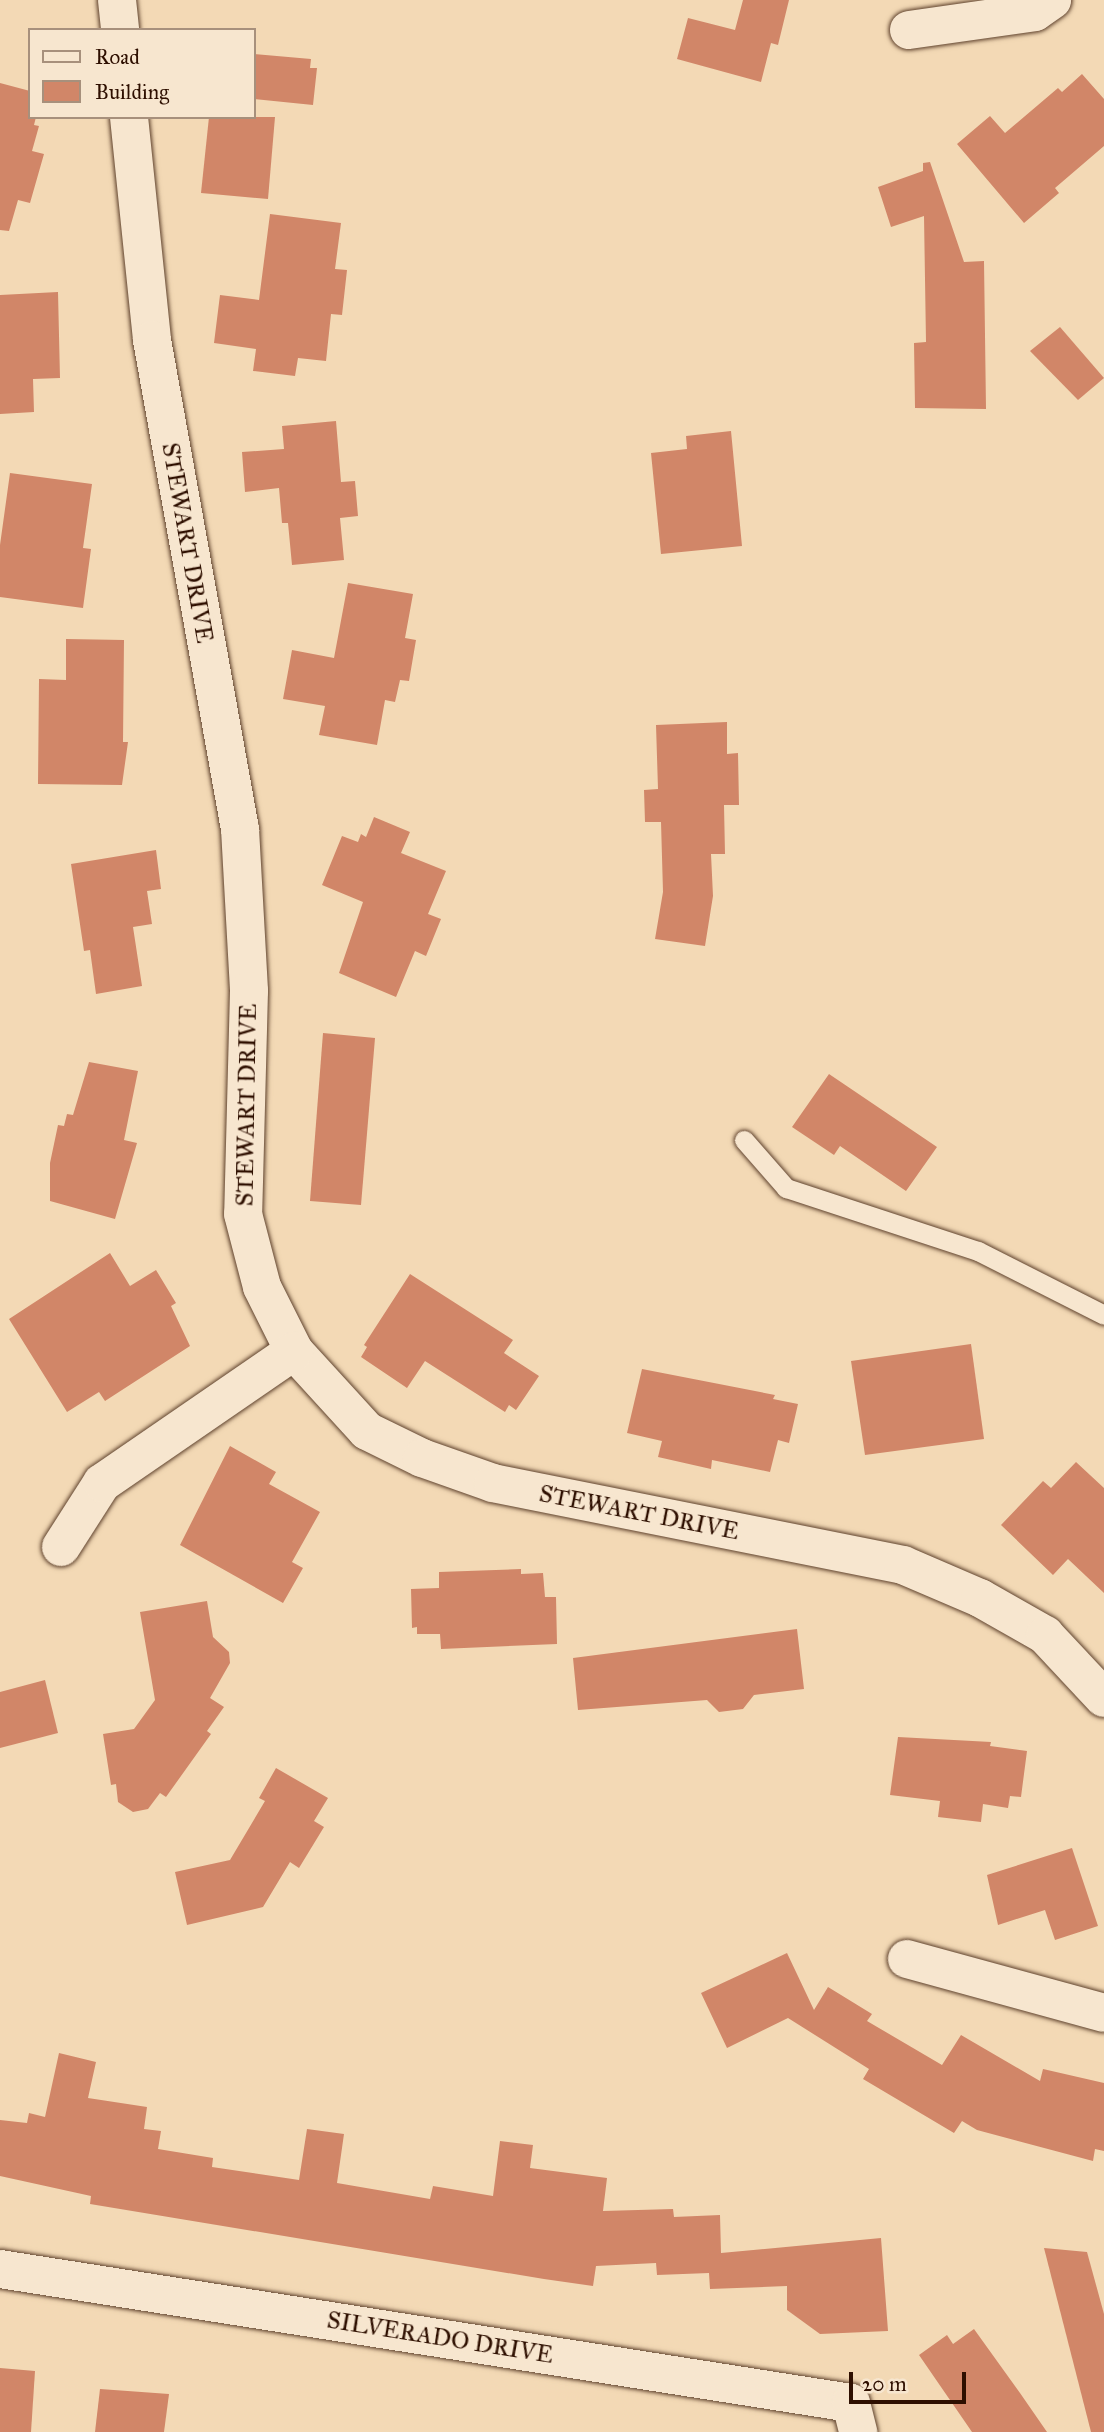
<!DOCTYPE html>
<style>
body{margin:0}
#map{position:relative;width:1104px;height:2432px;overflow:hidden;background:#f3d9b5;font-family:"IM FELL Great Primer",serif}
div>[style]{position:absolute}
.building>*{inset:0;background:#d18668}
.roads{filter:drop-shadow(0 0 2px #5f422d) drop-shadow(0 0 2px #5f422d)}
.lane>*{height:19px;margin:-9.5px;padding:0 9.5px;transform-origin:9.5px;border-radius:9.5px;background:#f7e6cf}
.street>*{height:38px;margin:-19px;padding:0 19px;transform-origin:19px;border-radius:19px;background:#f7e6cf}
span{translate:-50% -50%;white-space:nowrap;text-align:center;line-height:1.15;-webkit-text-stroke:6px #f7e6cf;paint-order:stroke}
.street-label{font-size:24px;color:#2e0f00}
.legend{position:absolute;left:28px;top:28px;width:228px;height:91px;box-sizing:border-box;background:#f7e6cf;border:2px solid #a7907c;margin:0;padding:9px 12px;list-style:none;font-size:21px;color:#2e0f00}
.legend li{display:flex;align-items:center;gap:14px;height:35px}
.legend b{width:35px;border:2px solid #a7907c}
.scale{position:absolute;left:849px;top:2372px;width:117px;height:32px;box-sizing:border-box;border:4px solid #2e0f00;border-top:0;padding-left:9px;font-size:21px;line-height:24px;white-space:nowrap;color:#2e0f00;-webkit-text-stroke:5px #f7e6cf;paint-order:stroke}
</style>
<div id="map">
<div class="building">
<div style="clip-path:polygon(743px 0,789px 0,778px 45px,771px 43px,761px 82px,677px 59px,688px 18px,735px 30px)"></div>
<div style="clip-path:polygon(254px 54px,311px 59px,310px 68px,317px 68px,313px 105px,254px 99px)"></div>
<div style="clip-path:polygon(1082px 74px,1104px 99px,1104px 146px,1055px 188px,1059px 193px,1024px 223px,957px 144px,990px 116px,1005px 133px,1058px 88px,1062px 92px)"></div>
<div style="clip-path:polygon(0 83px,30px 91px,30px 117px,36px 117px,34px 125px,39px 126px,32px 151px,44px 154px,30px 203px,18px 200px,9px 231px,0 230px)"></div>
<div style="clip-path:polygon(209px 117px,275px 117px,268px 199px,201px 193px)"></div>
<div style="clip-path:polygon(930px 162px,964px 262px,984px 261px,986px 409px,915px 408px,914px 343px,926px 342px,924px 216px,891px 227px,878px 187px,923px 171px,923px 163px)"></div>
<div style="clip-path:polygon(270px 214px,341px 223px,335px 269px,347px 270px,342px 315px,331px 314px,326px 361px,298px 358px,295px 376px,253px 371px,256px 349px,214px 343px,220px 295px,259px 300px)"></div>
<div style="clip-path:polygon(58px 292px,60px 378px,33px 379px,34px 412px,0 414px,0 295px)"></div>
<div style="clip-path:polygon(1060px 327px,1104px 378px,1078px 400px,1030px 351px)"></div>
<div style="clip-path:polygon(336px 421px,341px 482px,355px 481px,358px 516px,340px 518px,344px 560px,292px 565px,288px 523px,282px 523px,279px 488px,245px 492px,242px 452px,284px 449px,282px 426px)"></div>
<div style="clip-path:polygon(731px 431px,742px 546px,661px 554px,651px 453px,687px 449px,686px 436px)"></div>
<div style="clip-path:polygon(10px 473px,92px 484px,83px 548px,91px 549px,83px 608px,0 597px,0 545px)"></div>
<div style="clip-path:polygon(348px 583px,413px 594px,405px 638px,416px 640px,409px 681px,400px 680px,395px 702px,385px 700px,377px 745px,319px 735px,325px 706px,283px 699px,292px 650px,334px 658px)"></div>
<div style="clip-path:polygon(66px 639px,124px 640px,123px 742px,128px 742px,122px 785px,38px 784px,39px 679px,66px 680px)"></div>
<div style="clip-path:polygon(727px 722px,727px 754px,738px 753px,739px 805px,724px 805px,725px 854px,711px 854px,713px 896px,705px 946px,655px 939px,663px 892px,661px 822px,645px 822px,644px 790px,658px 789px,656px 725px)"></div>
<div style="clip-path:polygon(374px 817px,410px 832px,401px 853px,446px 871px,428px 914px,441px 919px,426px 956px,415px 951px,396px 997px,339px 973px,363px 902px,322px 885px,342px 836px,358px 842px,361px 834px,366px 837px)"></div>
<div style="clip-path:polygon(156px 850px,161px 889px,147px 891px,152px 924px,133px 927px,142px 986px,96px 994px,90px 950px,84px 951px,71px 864px)"></div>
<div style="clip-path:polygon(323px 1033px,375px 1038px,361px 1205px,310px 1201px)"></div>
<div style="clip-path:polygon(89px 1062px,138px 1071px,124px 1140px,137px 1143px,115px 1219px,50px 1201px,50px 1163px,58px 1125px,64px 1126px,67px 1114px,73px 1115px)"></div>
<div style="clip-path:polygon(829px 1074px,937px 1147px,906px 1191px,840px 1146px,834px 1155px,792px 1127px)"></div>
<div style="clip-path:polygon(110px 1253px,130px 1286px,156px 1270px,176px 1303px,171px 1306px,190px 1346px,105px 1401px,99px 1392px,67px 1412px,9px 1319px)"></div>
<div style="clip-path:polygon(410px 1274px,513px 1340px,504px 1353px,539px 1376px,516px 1410px,509px 1405px,505px 1412px,425px 1361px,407px 1388px,361px 1357px,367px 1347px,364px 1345px)"></div>
<div style="clip-path:polygon(971px 1344px,984px 1439px,865px 1455px,851px 1361px)"></div>
<div style="clip-path:polygon(642px 1369px,775px 1395px,773px 1399px,798px 1404px,789px 1443px,778px 1440px,770px 1472px,712px 1460px,711px 1469px,658px 1457px,662px 1441px,627px 1433px)"></div>
<div style="clip-path:polygon(230px 1446px,276px 1472px,269px 1484px,320px 1512px,292px 1562px,303px 1568px,283px 1603px,180px 1545px)"></div>
<div style="clip-path:polygon(1076px 1462px,1104px 1488px,1104px 1593px,1068px 1559px,1053px 1575px,1001px 1525px,1043px 1481px,1051px 1488px)"></div>
<div style="clip-path:polygon(521px 1569px,521px 1574px,543px 1573px,545px 1597px,556px 1597px,557px 1644px,441px 1649px,440px 1634px,417px 1634px,417px 1627px,412px 1628px,411px 1589px,439px 1588px,439px 1572px)"></div>
<div style="clip-path:polygon(207px 1601px,213px 1637px,229px 1652px,230px 1663px,210px 1698px,224px 1707px,207px 1731px,211px 1734px,166px 1797px,160px 1793px,148px 1809px,133px 1812px,118px 1802px,116px 1784px,111px 1785px,103px 1734px,134px 1729px,155px 1700px,140px 1612px)"></div>
<div style="clip-path:polygon(797px 1629px,804px 1689px,754px 1695px,743px 1709px,719px 1712px,707px 1700px,578px 1710px,573px 1658px)"></div>
<div style="clip-path:polygon(45px 1680px,58px 1733px,0 1748px,0 1692px)"></div>
<div style="clip-path:polygon(898px 1737px,991px 1742px,990px 1746px,1027px 1751px,1021px 1797px,1010px 1796px,1008px 1808px,983px 1804px,981px 1822px,938px 1817px,940px 1801px,890px 1795px)"></div>
<div style="clip-path:polygon(276px 1768px,328px 1798px,314px 1821px,324px 1827px,299px 1868px,290px 1862px,263px 1907px,187px 1925px,175px 1872px,230px 1860px,265px 1801px,259px 1798px)"></div>
<div style="clip-path:polygon(1072px 1848px,1098px 1926px,1055px 1940px,1045px 1910px,998px 1925px,987px 1875px)"></div>
<div style="clip-path:polygon(787px 1953px,814px 2010px,828px 1987px,872px 2014px,867px 2021px,942px 2065px,961px 2035px,1040px 2081px,1043px 2069px,1104px 2083px,1104px 2151px,1095px 2149px,1093px 2161px,977px 2130px,962px 2121px,954px 2133px,863px 2079px,869px 2069px,788px 2018px,727px 2048px,701px 1993px)"></div>
<div style="clip-path:polygon(59px 2053px,96px 2062px,88px 2098px,147px 2107px,144px 2129px,161px 2131px,158px 2149px,213px 2158px,212px 2167px,299px 2180px,307px 2129px,344px 2134px,337px 2183px,430px 2199px,433px 2186px,493px 2196px,500px 2141px,533px 2145px,530px 2168px,607px 2178px,603px 2211px,673px 2209px,674px 2217px,720px 2215px,721px 2253px,881px 2238px,888px 2331px,820px 2334px,787px 2310px,787px 2286px,710px 2289px,709px 2273px,657px 2275px,656px 2263px,596px 2266px,593px 2286px,544px 2279px,90px 2204px,91px 2196px,0 2176px,0 2120px,27px 2123px,29px 2113px,45px 2117px)"></div>
<div style="clip-path:polygon(1044px 2248px,1087px 2252px,1104px 2314px,1104px 2432px,1091px 2432px)"></div>
<div style="clip-path:polygon(974px 2329px,1020px 2393px,1047px 2432px,972px 2432px,919px 2355px,947px 2335px,953px 2344px)"></div>
<div style="clip-path:polygon(0 2368px,35px 2371px,31px 2432px,0 2432px)"></div>
<div style="clip-path:polygon(100px 2389px,169px 2394px,164px 2432px,95px 2432px)"></div>
</div>
<div class="roads">
<div class="lane">
<div style="left:744px;top:1140px;width:64px;rotate:48.8deg"></div>
<div style="left:786px;top:1188px;width:202px;rotate:18.2deg"></div>
<div style="left:978px;top:1251px;width:141px;rotate:26.9deg"></div>
</div>
<div class="street">
<div style="left:117px;top:0;width:30px;rotate:84deg"></div>
<div style="left:909px;top:30px;width:127px;rotate:-8.1deg"></div>
<div style="left:1035px;top:12px;width:21px;rotate:-35deg"></div>
<div style="left:129px;top:117px;width:224px;rotate:84.1deg"></div>
<div style="left:152px;top:340px;width:497px;rotate:79.8deg"></div>
<div style="left:240px;top:829px;width:162px;rotate:86.8deg"></div>
<div style="left:249px;top:991px;width:223px;rotate:91.5deg"></div>
<div style="left:243px;top:1214px;width:75px;rotate:75.4deg"></div>
<div style="left:262px;top:1287px;width:72px;rotate:63.4deg"></div>
<div style="left:294px;top:1351px;width:108px;rotate:47.6deg"></div>
<div style="left:367px;top:1431px;width:61px;rotate:26.1deg"></div>
<div style="left:422px;top:1458px;width:75px;rotate:19.4deg"></div>
<div style="left:493px;top:1483px;width:418px;rotate:11.3deg"></div>
<div style="left:903px;top:1565px;width:84px;rotate:23.2deg"></div>
<div style="left:980px;top:1598px;width:75px;rotate:29.6deg"></div>
<div style="left:1045px;top:1635px;width:86px;rotate:46.9deg"></div>
<div style="left:61px;top:1547px;width:76px;rotate:-57.4deg"></div>
<div style="left:102px;top:1483px;width:233px;rotate:-34.5deg"></div>
<div style="left:907px;top:1959px;width:204px;rotate:15.3deg"></div>
<div style="left:0;top:2269px;width:861px;rotate:8.95deg"></div>
<div style="left:851px;top:2403px;width:30px;rotate:76deg"></div>
</div>
</div>
<div class="street-label">
<span style="left:187px;top:543px;rotate:80deg">STEWART DRIVE</span>
<span style="left:247px;top:1105px;rotate:-89deg">STEWART DRIVE</span>
<span style="left:639px;top:1513px;rotate:11deg">STEWART DRIVE</span>
<span style="left:440px;top:2338px;rotate:9deg">SILVERADO DRIVE</span>
</div>
<ul class="legend">
<li><b style="height:9px;background:#f7e6cf"></b>Road</li>
<li><b style="height:19px;background:#d18668"></b>Building</li>
</ul>
<div class="scale">20 m</div>
</div>
